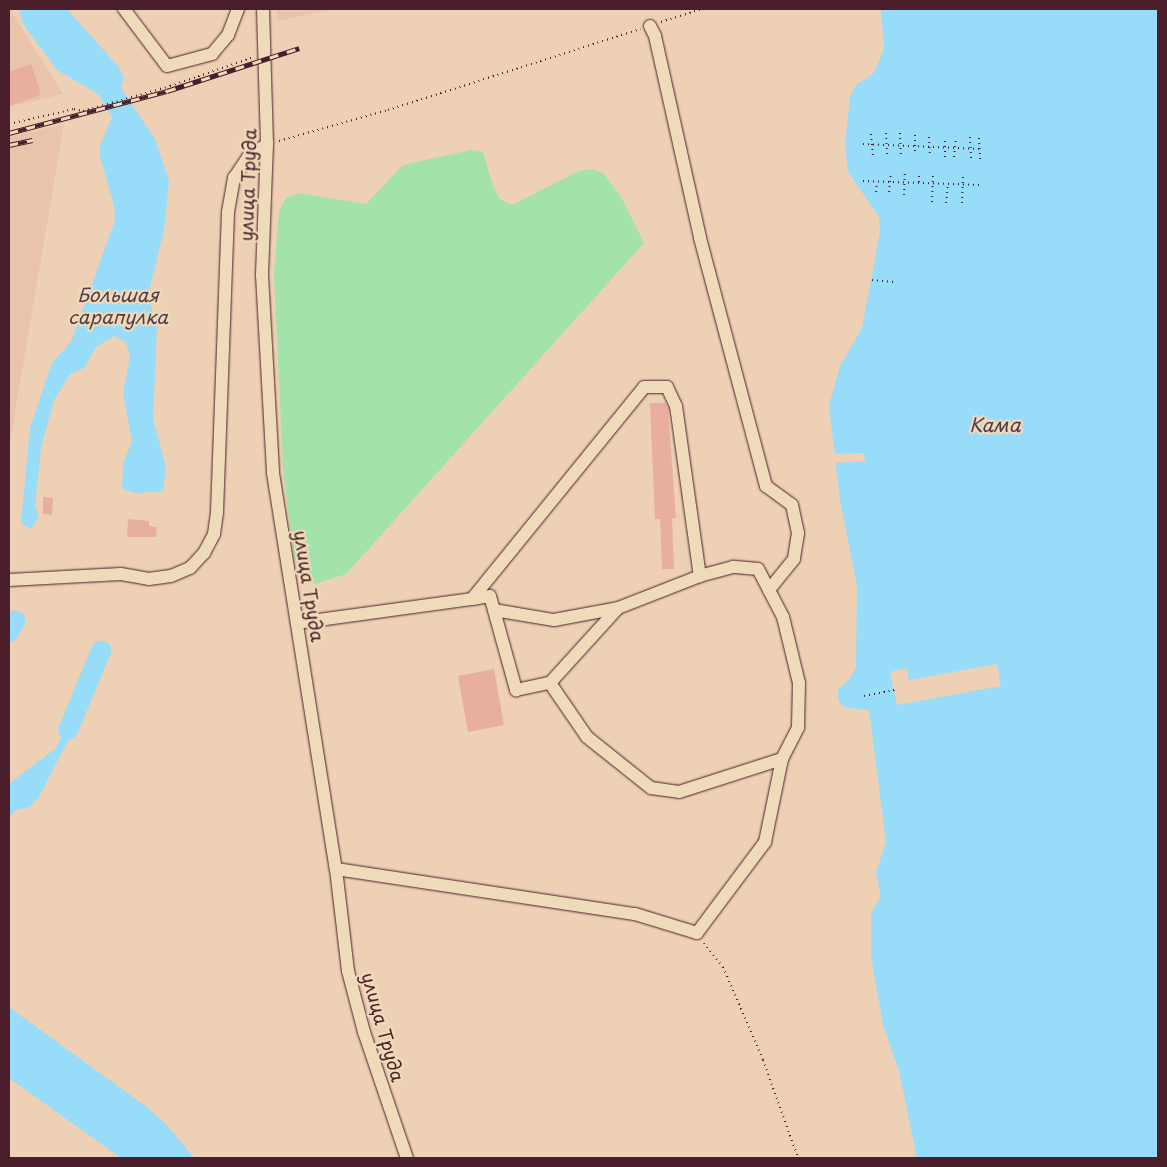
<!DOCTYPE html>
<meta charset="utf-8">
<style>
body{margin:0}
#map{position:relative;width:1167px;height:1167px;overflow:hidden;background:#eed1b4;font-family:"Playpen Sans",sans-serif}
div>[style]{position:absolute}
.built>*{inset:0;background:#e9c4ab}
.green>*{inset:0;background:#a3e2aa}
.water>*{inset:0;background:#97dcf9}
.pier>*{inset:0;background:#eed1b4}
.river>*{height:20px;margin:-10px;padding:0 10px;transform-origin:10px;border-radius:10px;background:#97dcf9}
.building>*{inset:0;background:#e8afa0}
.path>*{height:2px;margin-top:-1px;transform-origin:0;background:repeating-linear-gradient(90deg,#4a1f2b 0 1px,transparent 0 5px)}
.roads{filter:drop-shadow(0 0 1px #4a1f2b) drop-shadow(0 0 1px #4a1f2b)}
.minor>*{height:12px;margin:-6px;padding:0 6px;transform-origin:6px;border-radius:6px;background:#efdab9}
.rail>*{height:5px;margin-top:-2.5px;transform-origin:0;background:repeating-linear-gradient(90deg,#efdab9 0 9px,#4a1f2b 0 18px);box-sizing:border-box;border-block:1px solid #4a1f2b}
span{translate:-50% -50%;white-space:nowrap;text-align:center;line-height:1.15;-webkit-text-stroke:4.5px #efdab9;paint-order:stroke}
.street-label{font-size:18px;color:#4a1f2b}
.water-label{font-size:19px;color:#563b4a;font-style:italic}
.frame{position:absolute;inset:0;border:10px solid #4a1f2b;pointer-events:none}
</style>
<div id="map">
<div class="built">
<div style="clip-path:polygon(9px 9px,10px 9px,63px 94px,9px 107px)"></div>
<div style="clip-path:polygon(277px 9px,335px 9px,277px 21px)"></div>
<div style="clip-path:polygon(64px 124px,14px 418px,9px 449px,9px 137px)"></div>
</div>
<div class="green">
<div style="clip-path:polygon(471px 150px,483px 152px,493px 186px,500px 199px,512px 205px,579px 171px,591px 169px,603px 173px,620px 195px,644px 243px,346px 574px,315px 584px,294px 559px,283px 469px,274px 274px,279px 211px,286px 198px,298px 193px,366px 204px,403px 165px)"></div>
</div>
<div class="water">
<div style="clip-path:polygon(19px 9px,67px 9px,117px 65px,124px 77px,121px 88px,155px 139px,169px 181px,164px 231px,148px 295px,157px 326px,153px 419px,166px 466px,163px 491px,137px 493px,122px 489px,123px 464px,132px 441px,123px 393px,130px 357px,126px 342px,114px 336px,96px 347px,84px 368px,70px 374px,54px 400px,41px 448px,35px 506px,39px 516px,31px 529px,21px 523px,30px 428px,52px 363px,71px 342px,115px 220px,114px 206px,100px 157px,100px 146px,112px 117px,99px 95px,57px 70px,23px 24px)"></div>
<div style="clip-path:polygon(881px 9px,1158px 9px,1158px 1158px,917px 1158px,899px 1071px,883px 1025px,871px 956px,871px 913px,881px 896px,876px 873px,886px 841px,869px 710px,847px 708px,840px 704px,838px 698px,838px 689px,848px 681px,856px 668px,857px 585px,840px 500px,829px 406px,840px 366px,862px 328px,880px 232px,879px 217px,848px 172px,845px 144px,850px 96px,857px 84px,873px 74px,884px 49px)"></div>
<div style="clip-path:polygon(82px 704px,68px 740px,40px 795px,30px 807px,16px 810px,9px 816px,9px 784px,56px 748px,76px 705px)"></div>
<div style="clip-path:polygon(9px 1007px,148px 1108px,167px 1125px,194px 1158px,121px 1158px,9px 1078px)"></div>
</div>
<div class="pier">
<div style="clip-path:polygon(864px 453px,865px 461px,834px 463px,833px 454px)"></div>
<div style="clip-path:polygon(997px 664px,1001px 686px,897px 705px,890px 672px,907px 668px,909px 680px)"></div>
</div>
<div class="river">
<div style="left:9px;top:632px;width:13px;rotate:-61deg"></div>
<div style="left:68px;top:730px;width:86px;rotate:-67.3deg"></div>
</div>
<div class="building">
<div style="clip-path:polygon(31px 64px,41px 95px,9px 106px,9px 72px)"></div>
<div style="clip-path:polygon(650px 403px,665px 403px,668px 408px,676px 518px,672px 518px,674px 569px,662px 569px,660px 519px,655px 519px)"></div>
<div style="clip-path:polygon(43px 497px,53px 498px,52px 515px,43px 514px)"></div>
<div style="clip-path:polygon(128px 519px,149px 521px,149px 526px,157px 527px,156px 537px,127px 537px)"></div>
<div style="clip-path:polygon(494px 669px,504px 725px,468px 732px,458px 676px)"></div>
</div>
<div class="path">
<div style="left:661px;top:22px;width:43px;rotate:-17.6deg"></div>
<div style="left:9px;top:124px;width:67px;rotate:-13deg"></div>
<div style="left:74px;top:109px;width:9px;rotate:13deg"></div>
<div style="left:83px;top:111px;width:91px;rotate:-16deg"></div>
<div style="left:170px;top:86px;width:89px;rotate:-19deg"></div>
<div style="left:886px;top:133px;width:22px;rotate:87deg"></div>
<div style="left:900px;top:133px;width:23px;rotate:88deg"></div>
<div style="left:871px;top:134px;width:23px;rotate:85deg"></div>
<div style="left:915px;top:135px;width:20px;rotate:90deg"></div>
<div style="left:929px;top:137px;width:20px;rotate:87deg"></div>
<div style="left:970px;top:137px;width:22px;rotate:87deg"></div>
<div style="left:979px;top:138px;width:22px;rotate:87deg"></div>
<div style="left:279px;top:141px;width:113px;rotate:-15.9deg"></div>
<div style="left:388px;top:110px;width:265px;rotate:-17.8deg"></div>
<div style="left:863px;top:144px;width:117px;rotate:2.4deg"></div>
<div style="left:945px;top:157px;width:20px;rotate:-90deg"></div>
<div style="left:954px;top:157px;width:20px;rotate:-84deg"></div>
<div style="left:863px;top:181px;width:118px;rotate:1.9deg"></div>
<div style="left:919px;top:182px;width:10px;rotate:-90deg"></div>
<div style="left:876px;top:192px;width:10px;rotate:-84deg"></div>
<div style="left:889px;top:192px;width:19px;rotate:-84deg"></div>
<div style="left:904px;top:195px;width:23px;rotate:-88deg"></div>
<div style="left:932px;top:202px;width:30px;rotate:-88deg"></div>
<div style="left:946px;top:203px;width:20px;rotate:-84deg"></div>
<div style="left:962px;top:203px;width:26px;rotate:-88deg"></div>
<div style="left:872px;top:280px;width:22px;rotate:5deg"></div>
<div style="left:864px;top:696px;width:31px;rotate:-11deg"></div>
<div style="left:704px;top:943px;width:31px;rotate:52deg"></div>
<div style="left:723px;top:967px;width:101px;rotate:66.7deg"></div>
<div style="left:763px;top:1060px;width:104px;rotate:70.3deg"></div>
</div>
<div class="roads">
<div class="minor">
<div style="left:124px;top:9px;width:71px;rotate:53deg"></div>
<div style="left:167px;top:66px;width:47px;rotate:-14.9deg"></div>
<div style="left:212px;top:54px;width:25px;rotate:-50deg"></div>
<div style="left:228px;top:35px;width:28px;rotate:-69deg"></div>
<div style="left:263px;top:9px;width:135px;rotate:88.3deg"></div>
<div style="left:267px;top:144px;width:131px;rotate:92.2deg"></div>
<div style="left:262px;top:275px;width:198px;rotate:86.8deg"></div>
<div style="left:273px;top:473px;width:401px;rotate:81deg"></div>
<div style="left:336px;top:869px;width:103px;rotate:83.3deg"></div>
<div style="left:348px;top:971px;width:63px;rotate:75.3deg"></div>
<div style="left:364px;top:1032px;width:133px;rotate:71.2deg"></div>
<div style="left:650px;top:26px;width:11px;rotate:63deg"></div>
<div style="left:655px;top:36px;width:207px;rotate:77.4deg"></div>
<div style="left:700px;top:238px;width:257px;rotate:75.1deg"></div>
<div style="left:766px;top:486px;width:32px;rotate:36deg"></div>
<div style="left:792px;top:505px;width:29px;rotate:78deg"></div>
<div style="left:798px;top:533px;width:26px;rotate:99deg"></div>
<div style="left:794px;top:559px;width:40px;rotate:129deg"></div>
<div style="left:9px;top:580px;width:112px;rotate:-3.1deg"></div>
<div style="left:121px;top:574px;width:28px;rotate:10deg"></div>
<div style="left:149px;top:579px;width:22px;rotate:-8deg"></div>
<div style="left:171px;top:576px;width:21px;rotate:-23deg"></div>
<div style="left:190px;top:568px;width:21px;rotate:-47deg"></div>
<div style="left:204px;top:553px;width:21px;rotate:-62deg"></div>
<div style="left:214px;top:534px;width:22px;rotate:-82deg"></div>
<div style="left:217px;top:512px;width:300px;rotate:-87.9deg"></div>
<div style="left:228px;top:212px;width:35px;rotate:-80deg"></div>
<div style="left:234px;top:178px;width:25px;rotate:-56deg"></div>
<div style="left:248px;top:157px;width:23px;rotate:-34deg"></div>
<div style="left:472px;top:599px;width:18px;rotate:-9deg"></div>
<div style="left:490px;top:596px;width:98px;rotate:74.5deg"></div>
<div style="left:516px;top:690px;width:35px;rotate:-12deg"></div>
<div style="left:494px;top:610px;width:61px;rotate:9.5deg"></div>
<div style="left:554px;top:620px;width:65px;rotate:-10.6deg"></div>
<div style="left:297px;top:623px;width:177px;rotate:-7.8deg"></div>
<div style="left:472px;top:599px;width:273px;rotate:-50.9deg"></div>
<div style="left:644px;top:387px;width:23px"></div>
<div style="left:667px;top:387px;width:21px;rotate:65deg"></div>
<div style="left:676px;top:406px;width:172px;rotate:82deg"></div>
<div style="left:700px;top:576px;width:88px;rotate:158.7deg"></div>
<div style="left:618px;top:608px;width:101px;rotate:132.2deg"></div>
<div style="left:550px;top:683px;width:65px;rotate:55.6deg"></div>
<div style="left:587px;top:737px;width:82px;rotate:38.6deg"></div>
<div style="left:651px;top:788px;width:28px;rotate:8deg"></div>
<div style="left:679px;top:792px;width:108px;rotate:-17.8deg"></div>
<div style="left:782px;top:759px;width:36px;rotate:-63deg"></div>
<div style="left:798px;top:727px;width:44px;rotate:-88.7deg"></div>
<div style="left:799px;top:683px;width:68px;rotate:-103.6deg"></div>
<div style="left:783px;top:617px;width:54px;rotate:-117.5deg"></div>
<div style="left:758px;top:569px;width:25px;rotate:-175deg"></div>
<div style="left:733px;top:567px;width:34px;rotate:165deg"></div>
<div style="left:336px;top:869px;width:302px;rotate:8.6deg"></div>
<div style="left:635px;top:914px;width:65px;rotate:17deg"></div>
<div style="left:697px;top:933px;width:114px;rotate:-53.2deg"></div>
<div style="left:765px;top:842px;width:85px;rotate:-78.4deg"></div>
</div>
</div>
<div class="rail">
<div style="left:9px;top:133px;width:163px;rotate:-14.9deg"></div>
<div style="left:167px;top:91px;width:139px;rotate:-18deg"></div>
<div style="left:9px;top:145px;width:24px;rotate:-12deg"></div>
</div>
<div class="street-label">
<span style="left:248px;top:185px;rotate:-88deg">улица Труда</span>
<span style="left:309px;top:586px;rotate:81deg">улица Труда</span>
<span style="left:383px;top:1027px;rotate:74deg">улица Труда</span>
</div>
<div class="water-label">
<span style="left:118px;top:306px">Большая<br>сарапулка</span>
<span style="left:995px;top:425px">Кама</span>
</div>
<div class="frame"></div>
</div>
